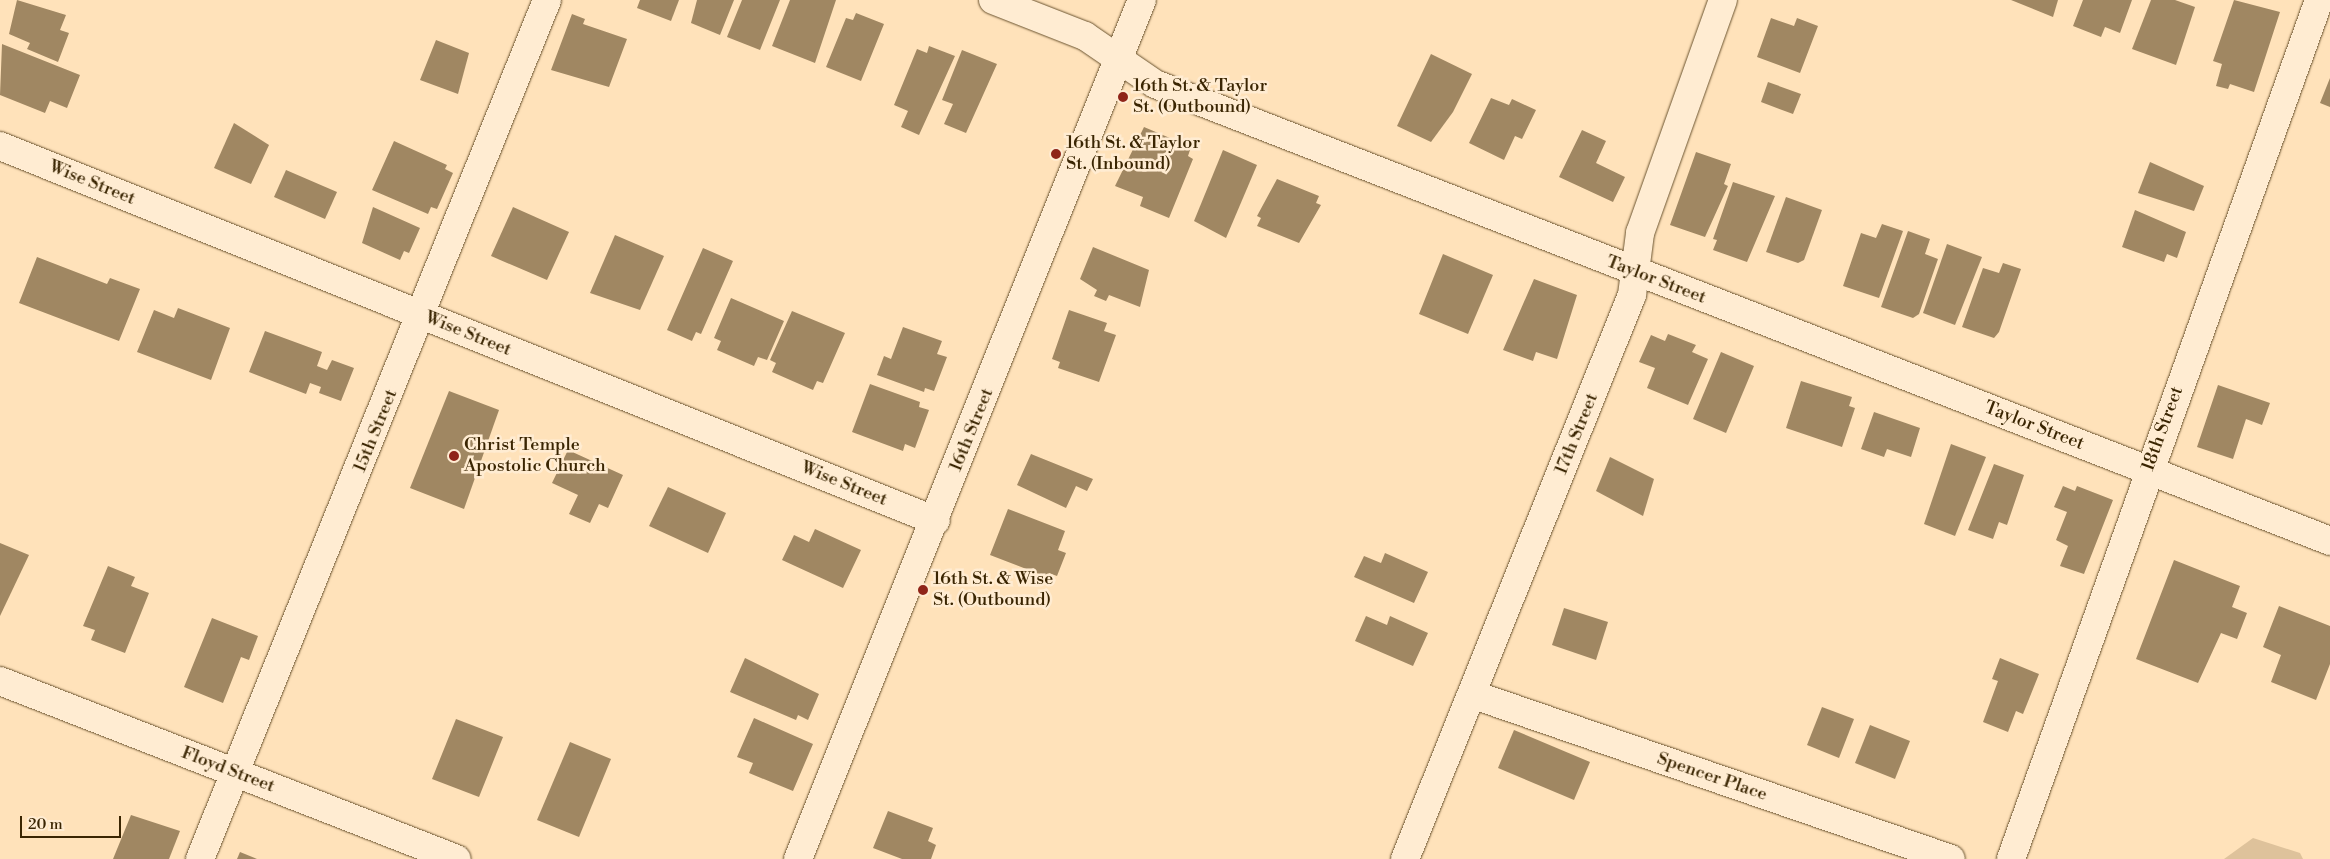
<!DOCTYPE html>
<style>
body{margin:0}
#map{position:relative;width:2330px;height:859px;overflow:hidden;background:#ffe2ba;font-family:"Libre Bodoni",serif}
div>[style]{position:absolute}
.green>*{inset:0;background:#dec29b}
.building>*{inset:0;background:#a08762}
.roads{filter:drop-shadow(0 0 1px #6b5430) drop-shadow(0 0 1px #6b5430)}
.minor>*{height:28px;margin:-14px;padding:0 14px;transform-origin:14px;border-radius:14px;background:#ffecd2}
.dots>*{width:14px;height:14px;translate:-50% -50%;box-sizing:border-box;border:2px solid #ffecd2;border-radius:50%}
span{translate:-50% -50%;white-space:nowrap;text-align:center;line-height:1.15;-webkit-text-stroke:5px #ffecd2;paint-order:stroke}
.poi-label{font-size:18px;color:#3a2502}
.left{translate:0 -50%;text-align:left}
.street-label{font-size:18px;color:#3a2502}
.scale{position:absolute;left:20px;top:816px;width:101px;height:22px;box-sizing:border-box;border:2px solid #3a2502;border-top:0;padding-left:6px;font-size:15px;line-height:18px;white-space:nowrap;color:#3a2502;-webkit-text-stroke:4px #ffecd2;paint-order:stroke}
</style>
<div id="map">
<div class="green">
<div style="clip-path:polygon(2253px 838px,2300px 853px,2303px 859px,2224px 859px)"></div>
</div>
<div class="building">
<div style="clip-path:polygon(17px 0,66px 15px,60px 30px,69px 33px,58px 62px,27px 49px,30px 43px,9px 34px)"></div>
<div style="clip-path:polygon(640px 0,679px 0,671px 21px,637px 8px)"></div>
<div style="clip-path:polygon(697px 0,734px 0,720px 35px,691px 23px)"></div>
<div style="clip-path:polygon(742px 0,780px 0,760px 50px,727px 37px)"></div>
<div style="clip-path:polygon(790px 0,836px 0,815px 63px,772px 46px)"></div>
<div style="clip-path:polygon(2011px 0,2058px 0,2053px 17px)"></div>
<div style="clip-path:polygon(2083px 0,2132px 0,2120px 33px,2105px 27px,2101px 37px,2073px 26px)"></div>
<div style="clip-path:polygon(2151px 0,2175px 0,2195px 7px,2176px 65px,2132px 49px)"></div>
<div style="clip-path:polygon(2234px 0,2280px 12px,2254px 92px,2230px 84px,2228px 89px,2216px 86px,2222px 64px,2213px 61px)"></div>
<div style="clip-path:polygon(856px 13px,884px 24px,861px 81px,826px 67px,846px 18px,853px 20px)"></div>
<div style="clip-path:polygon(572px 14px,585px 19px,583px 24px,627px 39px,609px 87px,551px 70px)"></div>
<div style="clip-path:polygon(1771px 18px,1794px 26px,1797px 18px,1818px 26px,1800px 73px,1757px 57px)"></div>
<div style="clip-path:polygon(436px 40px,469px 53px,458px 94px,420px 80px)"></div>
<div style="clip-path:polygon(2px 44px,80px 75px,67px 108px,50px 101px,45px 113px,0 95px)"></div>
<div style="clip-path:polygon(929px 46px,955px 56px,919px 135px,901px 127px,908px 111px,894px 105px,917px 49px,927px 53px)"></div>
<div style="clip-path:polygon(962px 50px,997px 64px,966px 133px,944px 124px,953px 104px,942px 100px)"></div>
<div style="clip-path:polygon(1431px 54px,1472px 74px,1453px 112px,1431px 142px,1397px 126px)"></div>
<div style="clip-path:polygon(2330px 78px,2330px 107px,2320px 103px)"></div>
<div style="clip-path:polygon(1768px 82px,1801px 94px,1793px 114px,1761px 102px)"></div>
<div style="clip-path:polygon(1491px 98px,1509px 105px,1512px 99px,1536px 110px,1522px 139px,1515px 136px,1504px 160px,1469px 143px)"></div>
<div style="clip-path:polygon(234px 123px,269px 145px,251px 184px,214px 168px)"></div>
<div style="clip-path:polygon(1144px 127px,1191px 147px,1188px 156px,1193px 159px,1169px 218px,1140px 206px,1143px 197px,1115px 186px)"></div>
<div style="clip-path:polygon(1582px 130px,1606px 141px,1596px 163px,1625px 177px,1613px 202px,1559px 177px)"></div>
<div style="clip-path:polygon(394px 141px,447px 165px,445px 169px,453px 173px,437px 209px,431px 207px,428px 214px,372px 190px)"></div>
<div style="clip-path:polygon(1223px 150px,1257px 165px,1226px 238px,1194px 221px)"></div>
<div style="clip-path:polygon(1696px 152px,1731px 164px,1724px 184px,1728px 186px,1705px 237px,1670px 225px)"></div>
<div style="clip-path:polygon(2150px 162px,2204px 186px,2194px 211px,2138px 193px)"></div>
<div style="clip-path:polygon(286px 170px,337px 192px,325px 219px,274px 197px)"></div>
<div style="clip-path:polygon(1277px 179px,1319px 196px,1316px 203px,1321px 205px,1299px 243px,1257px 226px,1261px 218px,1257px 216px)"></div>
<div style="clip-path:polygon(1733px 182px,1775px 196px,1747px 262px,1713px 250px,1717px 240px,1713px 239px)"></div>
<div style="clip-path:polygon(1786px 197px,1822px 210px,1804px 260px,1798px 263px,1766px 252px)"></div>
<div style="clip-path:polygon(373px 207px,420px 228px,409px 253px,404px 251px,400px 260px,362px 243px)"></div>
<div style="clip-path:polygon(513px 207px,569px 232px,547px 280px,491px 256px)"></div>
<div style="clip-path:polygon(2135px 210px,2186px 232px,2177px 258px,2167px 254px,2164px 262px,2122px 247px)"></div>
<div style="clip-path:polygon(1882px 224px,1903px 231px,1879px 298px,1843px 286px,1861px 233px,1876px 238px)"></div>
<div style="clip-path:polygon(1908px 231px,1930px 239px,1925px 254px,1938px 259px,1919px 314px,1913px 318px,1881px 307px)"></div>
<div style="clip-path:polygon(615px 235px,664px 256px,640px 310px,590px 293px)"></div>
<div style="clip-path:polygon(1947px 244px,1982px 257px,1955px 325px,1923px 313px)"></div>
<div style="clip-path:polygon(1093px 247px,1149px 270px,1140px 307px,1109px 295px,1106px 301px,1094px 296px,1097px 290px,1080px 279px)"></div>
<div style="clip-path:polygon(703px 248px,733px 261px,701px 334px,696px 332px,692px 341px,667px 330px)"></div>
<div style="clip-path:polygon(1443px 254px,1493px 275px,1468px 334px,1419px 314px)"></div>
<div style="clip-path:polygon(37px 257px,107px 284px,110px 278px,140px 289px,119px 341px,19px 303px)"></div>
<div style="clip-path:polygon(2003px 263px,2021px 269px,1999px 332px,1994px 338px,1962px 327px,1983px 268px,1999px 273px)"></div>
<div style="clip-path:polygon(1534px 279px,1577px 295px,1557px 359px,1536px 352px,1533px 361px,1503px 350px)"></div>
<div style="clip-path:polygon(731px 298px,784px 321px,767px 360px,758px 357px,754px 366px,717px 350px,721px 341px,714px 338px)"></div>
<div style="clip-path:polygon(178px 308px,230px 328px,211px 380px,137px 352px,154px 310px,174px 318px)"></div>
<div style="clip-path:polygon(1069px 310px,1107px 323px,1104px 331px,1116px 335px,1099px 382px,1058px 368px,1060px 362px,1052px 359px)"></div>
<div style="clip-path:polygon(792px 311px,845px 333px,823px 383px,817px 381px,813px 390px,772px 372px,776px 363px,770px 360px)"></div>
<div style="clip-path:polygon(903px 327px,942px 341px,937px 354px,947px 357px,934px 391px,925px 388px,924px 392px,877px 375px,884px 356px,891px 359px)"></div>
<div style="clip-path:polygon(265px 331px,322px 352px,317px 366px,327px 370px,332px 360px,354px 368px,341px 401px,319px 393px,321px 387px,310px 383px,306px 394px,249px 372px)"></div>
<div style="clip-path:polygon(1668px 334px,1696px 345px,1692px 352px,1708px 359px,1688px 405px,1647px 388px,1655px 368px,1639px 362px,1651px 335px,1665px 341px)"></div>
<div style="clip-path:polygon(1721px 352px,1754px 366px,1726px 433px,1693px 419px)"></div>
<div style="clip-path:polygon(1801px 381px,1852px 397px,1849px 406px,1855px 408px,1842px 447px,1786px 428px)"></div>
<div style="clip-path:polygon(870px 384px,920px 402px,919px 407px,929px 410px,915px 448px,905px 444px,903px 451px,852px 432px)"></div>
<div style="clip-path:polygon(2218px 385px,2270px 403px,2262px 425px,2246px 419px,2233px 459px,2197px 447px)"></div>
<div style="clip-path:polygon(449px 391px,499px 410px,464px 509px,410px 488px)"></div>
<div style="clip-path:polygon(1874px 412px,1920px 428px,1911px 457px,1887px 449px,1884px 457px,1861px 449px)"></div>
<div style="clip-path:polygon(1951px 444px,1986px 457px,1955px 536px,1924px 524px)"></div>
<div style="clip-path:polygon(568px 450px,623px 475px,608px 508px,599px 504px,590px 523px,569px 514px,578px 495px,552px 483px)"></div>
<div style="clip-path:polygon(1031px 454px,1093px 479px,1087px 491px,1076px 486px,1066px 508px,1017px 485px)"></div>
<div style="clip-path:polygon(1610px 457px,1654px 479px,1643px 516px,1596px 491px)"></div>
<div style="clip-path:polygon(1994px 464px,2024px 475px,2007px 525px,1999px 522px,1993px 539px,1968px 530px)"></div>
<div style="clip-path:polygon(2063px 486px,2075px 491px,2077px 486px,2113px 500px,2084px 574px,2060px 566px,2068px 546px,2056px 540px,2067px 512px,2054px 507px)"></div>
<div style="clip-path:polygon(668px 487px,726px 513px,708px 553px,649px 526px)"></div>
<div style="clip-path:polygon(1008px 509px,1065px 531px,1058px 550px,1066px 553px,1057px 576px,1049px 573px,1047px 577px,990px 555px)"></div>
<div style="clip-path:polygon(815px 529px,861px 550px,843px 588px,782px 560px,794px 535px,809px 542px)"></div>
<div style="clip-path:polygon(0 543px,29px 555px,0 616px)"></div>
<div style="clip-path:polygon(1385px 553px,1428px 572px,1414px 603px,1354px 577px,1364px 556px,1381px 563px)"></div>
<div style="clip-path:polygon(2174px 560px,2240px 586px,2232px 607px,2247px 613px,2237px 639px,2221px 633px,2198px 683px,2136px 659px)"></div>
<div style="clip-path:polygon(108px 566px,135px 577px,131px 586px,149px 593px,125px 653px,91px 640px,95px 630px,83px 626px)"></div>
<div style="clip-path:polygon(2279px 606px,2330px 626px,2330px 664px,2316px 700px,2271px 682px,2281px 655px,2263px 647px)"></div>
<div style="clip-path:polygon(1564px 608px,1608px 622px,1596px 660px,1552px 645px)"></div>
<div style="clip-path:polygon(1366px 616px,1387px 625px,1390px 616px,1428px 633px,1413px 666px,1355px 641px)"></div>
<div style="clip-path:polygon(212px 618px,258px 636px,249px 660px,241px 657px,223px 703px,184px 687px)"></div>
<div style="clip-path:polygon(745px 658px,819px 694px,808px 720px,798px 715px,796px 720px,730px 692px)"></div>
<div style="clip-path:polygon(2000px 658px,2039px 674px,2023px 714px,2016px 711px,2008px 732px,1983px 722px,1998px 681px,1992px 679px)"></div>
<div style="clip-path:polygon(1822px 707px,1854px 719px,1839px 758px,1807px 745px)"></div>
<div style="clip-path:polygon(754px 718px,813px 744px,793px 791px,749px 773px,753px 763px,737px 757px)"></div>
<div style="clip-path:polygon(456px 719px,503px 737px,479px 797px,432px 779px)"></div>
<div style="clip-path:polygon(1870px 725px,1910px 741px,1895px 779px,1855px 763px)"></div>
<div style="clip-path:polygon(1514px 730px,1590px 762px,1574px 800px,1498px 768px)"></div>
<div style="clip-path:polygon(570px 742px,611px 759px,579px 837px,537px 820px)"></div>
<div style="clip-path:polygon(888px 811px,933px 828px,928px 841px,936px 845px,931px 859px,902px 859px,873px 848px)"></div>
<div style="clip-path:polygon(131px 815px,180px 831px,169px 859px,113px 859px)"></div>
<div style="clip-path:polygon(240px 852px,257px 859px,237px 859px)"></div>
</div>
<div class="roads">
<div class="minor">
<div style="left:993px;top:0;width:99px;rotate:21.4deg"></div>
<div style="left:1085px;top:36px;width:85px;rotate:34.4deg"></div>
<div style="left:1155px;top:84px;width:1261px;rotate:21.25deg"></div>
<div style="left:0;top:146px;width:1008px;rotate:21.83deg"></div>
<div style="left:0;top:681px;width:490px;rotate:21.3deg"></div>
<div style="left:1474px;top:695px;width:504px;rotate:18.97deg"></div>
<div style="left:200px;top:859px;width:926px;rotate:-68deg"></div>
<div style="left:798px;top:859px;width:925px;rotate:-68.18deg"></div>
<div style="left:1405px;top:859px;width:608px;rotate:-68.08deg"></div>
<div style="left:1632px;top:295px;width:63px;rotate:-82.6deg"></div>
<div style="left:1640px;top:233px;width:247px;rotate:-70.4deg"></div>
<div style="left:2011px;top:859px;width:913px;rotate:-70.27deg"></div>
</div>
</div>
<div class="dots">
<div style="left:1123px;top:97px;background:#8f2418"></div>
<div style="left:1056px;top:154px;background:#8f2418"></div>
<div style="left:454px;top:456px;background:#8f2418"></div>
<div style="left:923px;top:590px;background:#8f2418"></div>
</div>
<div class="poi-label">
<span class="left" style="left:1133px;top:97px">16th St. &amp; Taylor<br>St. (Outbound)</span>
<span class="left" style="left:1066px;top:154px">16th St. &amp; Taylor<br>St. (Inbound)</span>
<span class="left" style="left:464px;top:456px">Christ Temple<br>Apostolic Church</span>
<span class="left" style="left:933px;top:590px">16th St. &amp; Wise<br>St. (Outbound)</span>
</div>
<div class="street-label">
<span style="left:92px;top:183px;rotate:22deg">Wise Street</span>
<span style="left:1656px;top:280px;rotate:21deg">Taylor Street</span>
<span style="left:468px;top:334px;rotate:22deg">Wise Street</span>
<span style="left:2034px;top:426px;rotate:21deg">Taylor Street</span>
<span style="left:2163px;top:429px;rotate:-70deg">18th Street</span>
<span style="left:972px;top:430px;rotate:-68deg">16th Street</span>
<span style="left:376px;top:431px;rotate:-68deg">15th Street</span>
<span style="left:1577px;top:434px;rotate:-68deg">17th Street</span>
<span style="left:844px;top:484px;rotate:22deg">Wise Street</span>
<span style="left:228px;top:770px;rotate:21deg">Floyd Street</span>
<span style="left:1712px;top:777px;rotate:19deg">Spencer Place</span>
</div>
<div class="scale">20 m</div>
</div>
